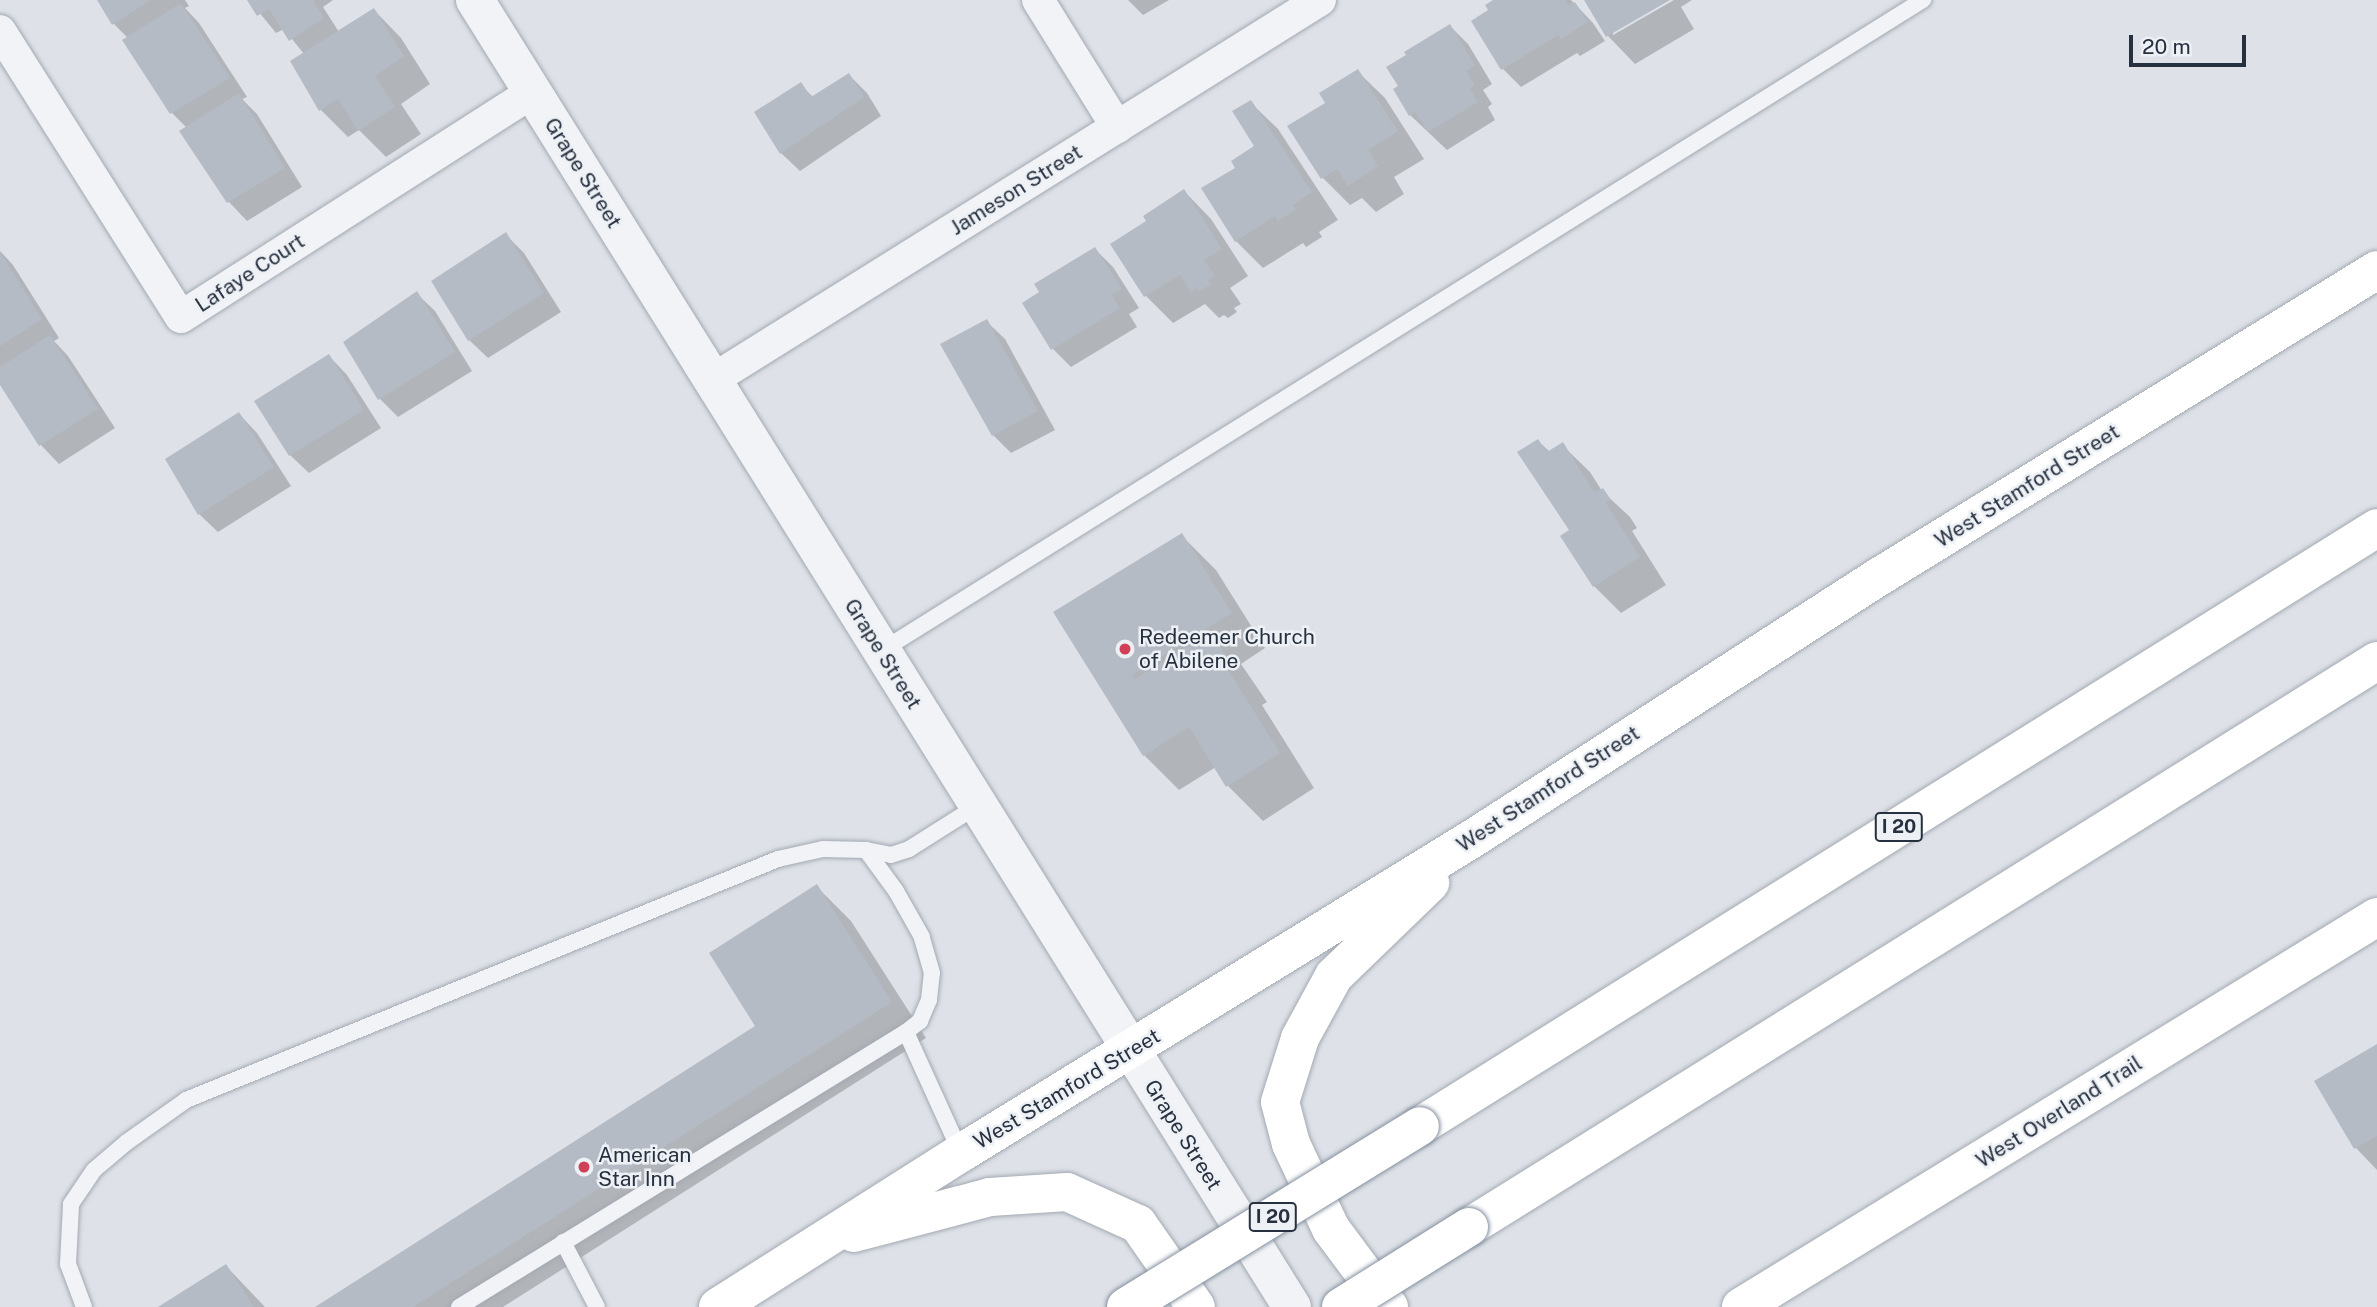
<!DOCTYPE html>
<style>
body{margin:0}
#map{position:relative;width:2377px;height:1307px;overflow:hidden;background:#dee2e8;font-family:"Public Sans",sans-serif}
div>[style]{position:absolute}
.shadow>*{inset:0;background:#0003}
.building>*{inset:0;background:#b5bbc5}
.roads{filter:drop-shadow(0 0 2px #a3a9b2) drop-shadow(0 0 2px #a3a9b2)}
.service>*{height:16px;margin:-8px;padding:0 8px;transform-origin:8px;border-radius:8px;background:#f1f3f6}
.minor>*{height:32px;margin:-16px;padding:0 16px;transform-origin:16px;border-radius:16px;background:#f1f3f6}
.tertiary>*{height:38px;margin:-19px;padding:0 19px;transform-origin:19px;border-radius:19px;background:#f1f3f6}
.secondary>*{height:38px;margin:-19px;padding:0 19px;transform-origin:19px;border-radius:19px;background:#fff}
.motorway>*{height:38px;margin:-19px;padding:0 19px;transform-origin:19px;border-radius:19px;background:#fff}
.bridges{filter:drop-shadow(0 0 2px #85909f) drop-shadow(0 0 2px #85909f)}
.motorway-bridge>*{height:38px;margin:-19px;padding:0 19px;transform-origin:19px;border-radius:19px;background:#fff}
.dots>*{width:19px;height:19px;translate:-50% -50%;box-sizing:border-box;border:4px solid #edf1f5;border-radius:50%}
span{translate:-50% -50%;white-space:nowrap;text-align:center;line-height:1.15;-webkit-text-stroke:5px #edf1f5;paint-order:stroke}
.shield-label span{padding:2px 5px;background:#edf1f5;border:2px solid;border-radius:5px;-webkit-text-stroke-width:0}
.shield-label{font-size:19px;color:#27303f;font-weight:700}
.street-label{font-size:21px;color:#27303f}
.poi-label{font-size:21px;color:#27303f}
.left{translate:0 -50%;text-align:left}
.scale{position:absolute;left:2129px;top:35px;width:117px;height:32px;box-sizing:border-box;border:4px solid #27303f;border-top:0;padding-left:9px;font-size:21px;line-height:24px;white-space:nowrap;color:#27303f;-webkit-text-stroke:5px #edf1f5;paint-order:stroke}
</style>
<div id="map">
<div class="shadow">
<div style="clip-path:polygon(99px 0,185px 0,189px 6px,185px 8px,199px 23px,247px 97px,242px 99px,257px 114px,302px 187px,247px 221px,229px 202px,182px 131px,187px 128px,171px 112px,128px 38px,114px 24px)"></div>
<div style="clip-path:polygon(249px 0,333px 0,323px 7px,339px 32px,374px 10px,401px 38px,430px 84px,401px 104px,421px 134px,386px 157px,359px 130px,348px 137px,321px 110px,304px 54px,284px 29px,276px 33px)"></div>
<div style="clip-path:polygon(1128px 0,1169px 0,1143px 15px)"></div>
<div style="clip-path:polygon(1497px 0,1571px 0,1593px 23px,1605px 41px,1580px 56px,1577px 53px,1521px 87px,1503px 69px,1490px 11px)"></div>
<div style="clip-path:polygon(1586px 0,1667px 0,1613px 31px,1613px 35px,1674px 0,1692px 0,1681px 7px,1694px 29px,1635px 64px,1608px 36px)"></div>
<div style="clip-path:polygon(1450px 26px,1468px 44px,1492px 84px,1483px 90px,1492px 104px,1488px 107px,1495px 120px,1447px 150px,1410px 115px)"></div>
<div style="clip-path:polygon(1357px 71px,1385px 98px,1424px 159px,1394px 177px,1404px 194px,1376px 212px,1362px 198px,1350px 205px,1323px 178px,1327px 104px)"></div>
<div style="clip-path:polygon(849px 75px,867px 93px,881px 116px,800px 171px,781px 153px,800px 84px,814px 98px)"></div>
<div style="clip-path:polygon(1250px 102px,1278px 129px,1338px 220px,1319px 232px,1322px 237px,1306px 247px,1303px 243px,1263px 268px,1236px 241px,1237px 168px,1257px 147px)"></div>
<div style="clip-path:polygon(1184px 191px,1211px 219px,1248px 276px,1230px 288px,1241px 304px,1234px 308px,1237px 312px,1228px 318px,1224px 315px,1219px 318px,1205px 304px,1173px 323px,1146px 296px,1113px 244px,1149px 222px)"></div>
<div style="clip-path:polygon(506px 235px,524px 253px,561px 312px,488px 358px,469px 340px)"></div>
<div style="clip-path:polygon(1095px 249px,1113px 267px,1139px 308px,1129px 314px,1137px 327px,1071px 367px,1053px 349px)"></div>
<div style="clip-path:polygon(0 251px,13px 265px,59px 338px,54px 341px,68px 356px,115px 428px,59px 464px,41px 445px,0 381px)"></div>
<div style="clip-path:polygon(416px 293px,435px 311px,472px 371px,398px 417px,380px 399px)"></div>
<div style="clip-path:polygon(986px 321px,1005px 339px,1055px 430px,1011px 453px,993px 435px)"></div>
<div style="clip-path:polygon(329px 356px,347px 375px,381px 428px,309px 473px,290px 455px)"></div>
<div style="clip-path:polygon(239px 414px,257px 433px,291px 486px,218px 532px,199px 514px)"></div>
<div style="clip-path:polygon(1538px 441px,1550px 452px,1562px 445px,1590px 472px,1602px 491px,1630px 517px,1637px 528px,1632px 531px,1666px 585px,1621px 613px,1594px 586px)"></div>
<div style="clip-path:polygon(1181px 535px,1216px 570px,1265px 648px,1241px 664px,1267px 702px,1262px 705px,1314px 788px,1263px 821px,1228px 786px,1216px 767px,1179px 790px,1144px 755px,1056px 613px)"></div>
<div style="clip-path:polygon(816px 886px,851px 921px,926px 1038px,503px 1307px,318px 1307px,757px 1027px)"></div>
<div style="clip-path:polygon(2377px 1046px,2377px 1170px,2356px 1148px,2317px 1082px)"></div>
<div style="clip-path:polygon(226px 1266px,265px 1307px,161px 1307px)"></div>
</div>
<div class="building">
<div style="clip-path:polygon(97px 0,151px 0,112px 25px)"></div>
<div style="clip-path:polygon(247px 0,313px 0,324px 18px,289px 41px,269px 9px,257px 16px)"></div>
<div style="clip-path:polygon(1493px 0,1565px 0,1569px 6px,1575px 2px,1588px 22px,1561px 39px,1558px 35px,1501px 70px,1471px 21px,1488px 10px,1485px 5px)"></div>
<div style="clip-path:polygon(1584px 0,1670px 0,1606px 37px)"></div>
<div style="clip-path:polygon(181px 3px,230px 78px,170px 114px,122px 40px)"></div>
<div style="clip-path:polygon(374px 8px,404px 56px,375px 76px,395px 107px,358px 131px,338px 99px,319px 111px,290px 61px)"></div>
<div style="clip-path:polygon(1450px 24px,1475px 65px,1466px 71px,1475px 86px,1470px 88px,1478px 102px,1428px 132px,1415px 112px,1409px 116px,1393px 89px,1398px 86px,1386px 67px,1406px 55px,1404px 52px)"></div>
<div style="clip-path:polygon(1358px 69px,1398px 131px,1368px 150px,1378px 166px,1348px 186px,1337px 169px,1321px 179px,1287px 126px,1325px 103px,1319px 93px)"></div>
<div style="clip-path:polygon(849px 73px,864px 97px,780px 154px,754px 112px,801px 82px,811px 97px)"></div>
<div style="clip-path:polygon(239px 93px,285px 168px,227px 203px,179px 131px)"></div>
<div style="clip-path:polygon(1251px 100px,1312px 192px,1293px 205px,1296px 209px,1278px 221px,1275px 216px,1235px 242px,1201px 188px,1235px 168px,1231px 161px,1254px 146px,1232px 111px)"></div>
<div style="clip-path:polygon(1184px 189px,1222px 249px,1204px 260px,1215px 276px,1208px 280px,1211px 284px,1199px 292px,1197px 288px,1191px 292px,1180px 275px,1144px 297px,1110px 244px,1146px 221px,1143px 216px)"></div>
<div style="clip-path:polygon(506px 232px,544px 293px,468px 341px,431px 281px)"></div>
<div style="clip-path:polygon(1095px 247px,1122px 289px,1112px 295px,1120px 308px,1051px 350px,1022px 303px,1039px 292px,1034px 284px)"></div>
<div style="clip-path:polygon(0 252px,42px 319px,0 346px)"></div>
<div style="clip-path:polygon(417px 291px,455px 352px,378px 400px,343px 342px)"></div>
<div style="clip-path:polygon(987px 319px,1038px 411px,992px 436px,940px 344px)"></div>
<div style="clip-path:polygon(50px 335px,98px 409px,39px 446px,0 385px,0 367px)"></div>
<div style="clip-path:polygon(329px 354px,364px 410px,289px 456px,254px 401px)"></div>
<div style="clip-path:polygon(239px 412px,274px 467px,198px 515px,165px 459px)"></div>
<div style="clip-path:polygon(1538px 439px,1547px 452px,1563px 442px,1592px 489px,1597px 492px,1603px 488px,1611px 500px,1606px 503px,1640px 557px,1593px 587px,1560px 536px,1569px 530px,1517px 452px)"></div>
<div style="clip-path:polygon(1182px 533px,1232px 613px,1132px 675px,1135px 679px,1211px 632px,1233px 667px,1228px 670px,1280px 753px,1226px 787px,1189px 727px,1143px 756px,1053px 612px)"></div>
<div style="clip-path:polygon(817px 884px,892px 1002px,413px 1307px,315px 1307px,755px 1026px,709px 953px)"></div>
<div style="clip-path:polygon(2377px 1044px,2377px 1136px,2354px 1149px,2314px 1081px)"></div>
<div style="clip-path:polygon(226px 1264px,254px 1307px,158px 1307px)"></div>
</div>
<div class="roads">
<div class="service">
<div style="left:881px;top:651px;width:1229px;rotate:-32deg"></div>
<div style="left:906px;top:1032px;width:133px;rotate:65.6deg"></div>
<div style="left:563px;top:1242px;width:73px;rotate:62.4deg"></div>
<div style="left:84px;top:1307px;width:46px;rotate:-110.4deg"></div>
<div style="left:68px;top:1264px;width:60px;rotate:-87.1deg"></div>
<div style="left:71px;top:1204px;width:41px;rotate:-55.9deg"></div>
<div style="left:94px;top:1170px;width:43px;rotate:-40.3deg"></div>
<div style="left:127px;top:1142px;width:72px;rotate:-35.4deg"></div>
<div style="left:186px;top:1100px;width:639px;rotate:-22.15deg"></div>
<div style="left:778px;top:859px;width:46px;rotate:-12.5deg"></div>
<div style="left:823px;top:849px;width:43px;rotate:1.3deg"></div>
<div style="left:866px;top:850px;width:25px;rotate:11deg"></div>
<div style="left:891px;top:855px;width:19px;rotate:-18deg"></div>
<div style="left:909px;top:849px;width:80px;rotate:-32.3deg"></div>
<div style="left:459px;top:1307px;width:525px;rotate:-31.6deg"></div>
<div style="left:906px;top:1032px;width:18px;rotate:-38deg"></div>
<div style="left:920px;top:1021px;width:23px;rotate:-67deg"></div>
<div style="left:929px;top:1000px;width:27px;rotate:-84deg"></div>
<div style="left:932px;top:973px;width:37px;rotate:-106deg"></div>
<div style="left:922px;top:937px;width:53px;rotate:-119.5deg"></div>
<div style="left:896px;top:891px;width:51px;rotate:-126.2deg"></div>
</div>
<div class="minor">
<div style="left:1038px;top:0;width:150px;rotate:58.1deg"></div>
<div style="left:0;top:31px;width:338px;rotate:57.7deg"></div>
<div style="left:181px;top:317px;width:418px;rotate:-32.6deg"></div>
<div style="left:712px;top:380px;width:717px;rotate:-32.01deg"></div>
</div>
<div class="tertiary">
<div style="left:475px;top:0;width:1541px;rotate:57.99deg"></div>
</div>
<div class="secondary">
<div style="left:854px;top:1233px;width:141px;rotate:-14.8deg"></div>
<div style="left:990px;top:1197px;width:77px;rotate:-3.7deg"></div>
<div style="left:1067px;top:1192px;width:78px;rotate:24.3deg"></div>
<div style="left:1138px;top:1224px;width:101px;rotate:55.1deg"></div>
<div style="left:718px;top:1307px;width:288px;rotate:-32.4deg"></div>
<div style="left:961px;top:1153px;width:603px;rotate:-31.58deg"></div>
<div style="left:1475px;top:837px;width:478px;rotate:-32.8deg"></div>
<div style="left:1877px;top:578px;width:587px;rotate:-31.63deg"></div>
<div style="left:1389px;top:1307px;width:97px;rotate:-126.6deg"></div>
<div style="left:1331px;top:1229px;width:94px;rotate:-115.2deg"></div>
<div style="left:1291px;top:1144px;width:43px;rotate:-104.7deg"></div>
<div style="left:1280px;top:1102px;width:67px;rotate:-72.6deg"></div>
<div style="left:1300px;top:1038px;width:71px;rotate:-61.3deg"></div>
<div style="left:1334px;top:976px;width:134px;rotate:-44.1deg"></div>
<div style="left:1741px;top:1307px;width:746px;rotate:-31.52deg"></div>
</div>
<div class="motorway">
<div style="left:1420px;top:1126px;width:1128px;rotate:-32deg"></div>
<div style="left:1469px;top:1227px;width:1070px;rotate:-31.94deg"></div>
</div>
</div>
<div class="bridges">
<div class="motorway-bridge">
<div style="left:1126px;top:1307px;width:345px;rotate:-31.6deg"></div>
<div style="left:1341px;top:1307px;width:151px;rotate:-32deg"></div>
</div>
</div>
<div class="dots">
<div style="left:1125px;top:649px;background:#d04057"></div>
<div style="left:584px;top:1167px;background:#d04057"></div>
</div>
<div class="shield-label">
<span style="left:1899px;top:827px">I 20</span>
<span style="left:1273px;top:1217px">I 20</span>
</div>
<div class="street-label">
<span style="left:583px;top:173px;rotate:58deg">Grape Street</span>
<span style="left:1016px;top:190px;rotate:-32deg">Jameson Street</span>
<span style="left:250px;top:273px;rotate:-33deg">Lafaye Court</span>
<span style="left:2027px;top:486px;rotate:-32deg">West Stamford Street</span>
<span style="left:883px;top:654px;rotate:58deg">Grape Street</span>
<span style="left:1548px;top:789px;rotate:-33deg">West Stamford Street</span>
<span style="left:1067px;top:1089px;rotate:-31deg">West Stamford Street</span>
<span style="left:2059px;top:1112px;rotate:-32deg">West Overland Trail</span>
<span style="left:1183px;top:1135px;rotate:58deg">Grape Street</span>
</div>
<div class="poi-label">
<span class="left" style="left:1139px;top:649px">Redeemer Church<br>of Abilene</span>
<span class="left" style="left:598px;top:1167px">American<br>Star Inn</span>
</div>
<div class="scale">20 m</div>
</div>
